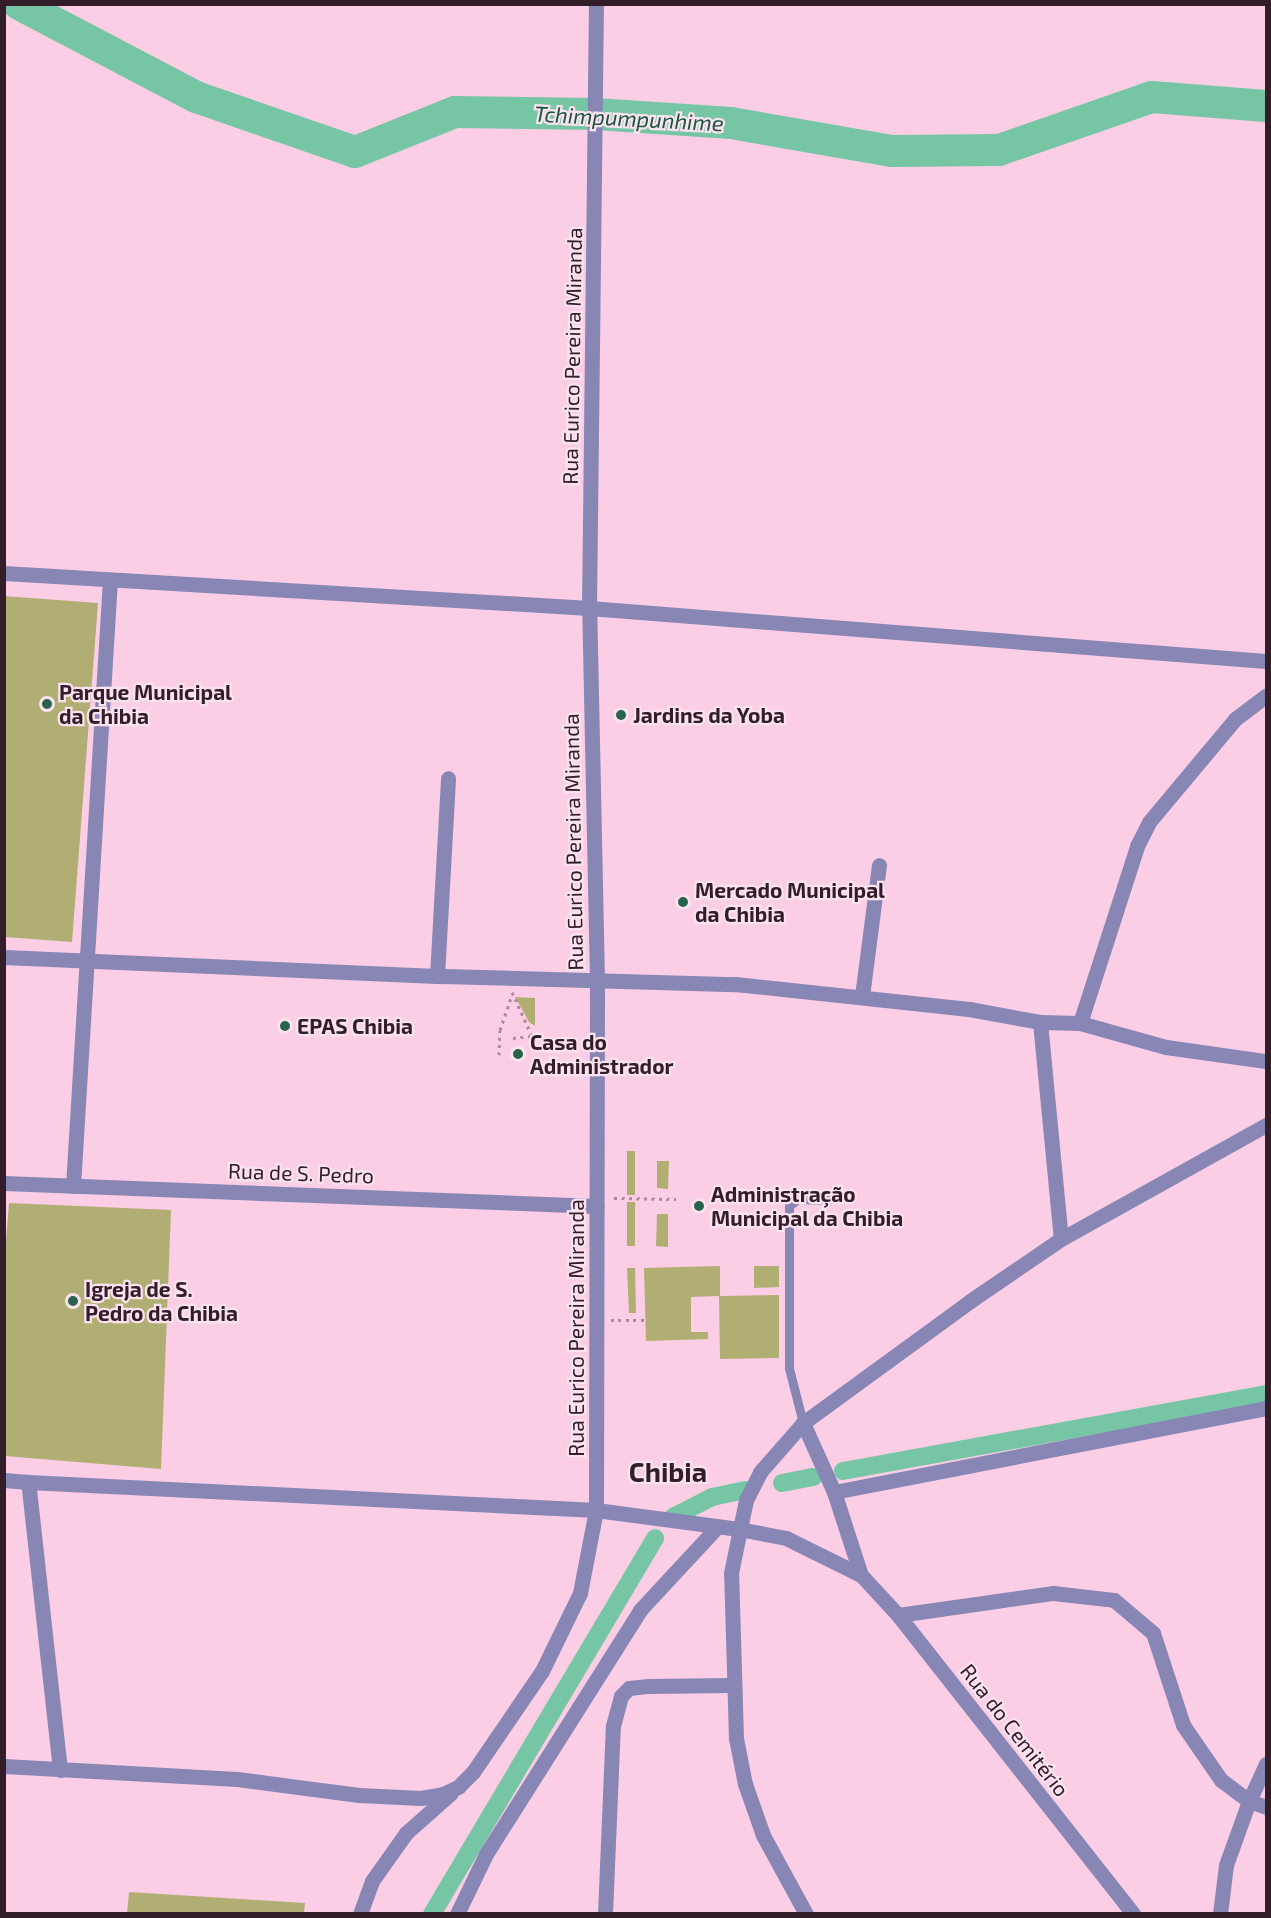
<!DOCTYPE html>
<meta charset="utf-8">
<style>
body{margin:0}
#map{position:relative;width:1271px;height:1918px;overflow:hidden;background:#fbcee6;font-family:"Exo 2",sans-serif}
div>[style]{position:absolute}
.green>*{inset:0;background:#b1ae74}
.canal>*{height:18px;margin:-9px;padding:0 9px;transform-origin:9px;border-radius:9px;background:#76c6a5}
.river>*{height:32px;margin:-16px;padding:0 16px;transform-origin:16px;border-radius:16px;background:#76c6a5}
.path>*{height:3px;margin-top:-1.5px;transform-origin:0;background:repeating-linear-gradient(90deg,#ad899c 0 3px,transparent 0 7.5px)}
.lane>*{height:9px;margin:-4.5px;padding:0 4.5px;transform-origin:4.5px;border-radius:4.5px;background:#8786b5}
.street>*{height:15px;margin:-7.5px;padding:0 7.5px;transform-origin:7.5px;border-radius:7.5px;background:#8786b5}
.dots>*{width:16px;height:16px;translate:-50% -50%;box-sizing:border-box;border:3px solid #fae3ef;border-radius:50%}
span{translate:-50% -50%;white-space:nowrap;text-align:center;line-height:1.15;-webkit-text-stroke:4.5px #fae3ef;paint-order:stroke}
.street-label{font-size:21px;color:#321d29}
.poi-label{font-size:21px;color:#321d29;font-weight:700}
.left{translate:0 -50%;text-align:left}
.water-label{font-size:22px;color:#175640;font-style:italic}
.district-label{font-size:27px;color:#321d29;font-weight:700}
.frame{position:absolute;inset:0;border:6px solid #321d29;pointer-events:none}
</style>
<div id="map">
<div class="green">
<div style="clip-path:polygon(4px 596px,98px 603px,72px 942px,5px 937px)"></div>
<div style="clip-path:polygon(515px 997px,535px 998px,535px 1026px,529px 1022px)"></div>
<div style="clip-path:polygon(627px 1151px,635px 1151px,635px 1195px,627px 1195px)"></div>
<div style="clip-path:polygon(657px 1161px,669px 1161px,668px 1189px,657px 1188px)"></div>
<div style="clip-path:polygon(627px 1202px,635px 1202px,635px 1246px,627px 1246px)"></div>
<div style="clip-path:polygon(9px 1203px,171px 1210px,161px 1469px,5px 1456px,4px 1268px)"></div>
<div style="clip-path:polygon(657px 1214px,668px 1214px,668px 1247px,656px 1246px)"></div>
<div style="clip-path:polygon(720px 1266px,720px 1296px,779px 1295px,779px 1358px,720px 1359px,719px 1296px,691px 1297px,691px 1332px,708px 1332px,708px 1339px,646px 1341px,644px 1268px)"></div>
<div style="clip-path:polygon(754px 1266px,779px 1266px,779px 1287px,754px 1288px)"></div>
<div style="clip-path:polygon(627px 1268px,635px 1268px,636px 1313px,629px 1313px)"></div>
<div style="clip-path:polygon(129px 1892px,305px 1903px,304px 1913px,127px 1913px)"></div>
</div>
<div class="canal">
<div style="left:843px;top:1471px;width:430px;rotate:-10.3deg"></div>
<div style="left:782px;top:1483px;width:32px;rotate:-11deg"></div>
<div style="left:673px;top:1517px;width:44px;rotate:-27.1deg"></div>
<div style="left:712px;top:1497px;width:34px;rotate:-12deg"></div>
<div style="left:432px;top:1914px;width:437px;rotate:-59.3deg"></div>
</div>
<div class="river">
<div style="left:19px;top:4px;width:200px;rotate:27.7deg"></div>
<div style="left:196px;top:97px;width:168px;rotate:19.1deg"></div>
<div style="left:355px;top:152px;width:108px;rotate:-21.8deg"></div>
<div style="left:455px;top:112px;width:141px;rotate:0.8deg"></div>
<div style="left:596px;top:114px;width:135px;rotate:3.8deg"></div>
<div style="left:731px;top:123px;width:163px;rotate:9.9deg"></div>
<div style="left:892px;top:151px;width:107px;rotate:-0.5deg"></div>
<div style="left:999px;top:150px;width:162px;rotate:-19.1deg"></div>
<div style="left:1152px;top:97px;width:114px;rotate:4.5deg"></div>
</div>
<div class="path">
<div style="left:512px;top:992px;width:48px;rotate:65.6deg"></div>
<div style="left:513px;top:1038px;width:19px;rotate:-6deg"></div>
<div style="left:532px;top:1036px;width:11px;rotate:95deg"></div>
<div style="left:499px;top:1055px;width:25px;rotate:-88deg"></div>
<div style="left:500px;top:1030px;width:36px;rotate:-71deg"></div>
<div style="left:614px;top:1198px;width:62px;rotate:0.9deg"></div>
<div style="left:611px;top:1320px;width:34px"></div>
</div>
<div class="lane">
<div style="left:803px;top:1423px;width:57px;rotate:-104.3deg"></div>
<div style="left:789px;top:1368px;width:162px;rotate:-90deg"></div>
<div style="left:789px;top:1206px;width:11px;rotate:-38deg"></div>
<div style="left:798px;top:1199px;width:30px;rotate:2deg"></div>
</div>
<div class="street">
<div style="left:4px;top:573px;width:586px;rotate:3.42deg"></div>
<div style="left:589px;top:608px;width:679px;rotate:4.48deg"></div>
<div style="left:4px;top:957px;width:439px;rotate:2.5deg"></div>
<div style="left:443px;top:976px;width:292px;rotate:1.6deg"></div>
<div style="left:735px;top:984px;width:235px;rotate:6.1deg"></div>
<div style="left:969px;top:1009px;width:72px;rotate:10.4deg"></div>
<div style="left:1040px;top:1022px;width:40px;rotate:1.4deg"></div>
<div style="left:1080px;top:1023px;width:89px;rotate:15.6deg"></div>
<div style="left:1166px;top:1047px;width:101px;rotate:8deg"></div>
<div style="left:437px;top:976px;width:198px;rotate:-86.8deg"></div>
<div style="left:862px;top:996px;width:132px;rotate:-82.6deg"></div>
<div style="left:1040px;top:1022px;width:218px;rotate:84.5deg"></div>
<div style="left:1080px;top:1023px;width:186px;rotate:-72.1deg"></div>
<div style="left:1137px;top:846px;width:27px;rotate:-63deg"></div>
<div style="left:1149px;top:822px;width:134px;rotate:-50.1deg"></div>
<div style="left:1235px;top:719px;width:39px;rotate:-37deg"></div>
<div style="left:4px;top:1183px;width:593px;rotate:2.22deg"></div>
<div style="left:73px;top:1186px;width:607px;rotate:-86.51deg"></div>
<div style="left:803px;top:1423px;width:76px;rotate:65.8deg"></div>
<div style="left:834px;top:1492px;width:87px;rotate:72deg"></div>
<div style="left:4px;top:1480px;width:24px;rotate:5deg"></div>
<div style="left:834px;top:1492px;width:440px;rotate:-11deg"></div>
<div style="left:898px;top:1615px;width:157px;rotate:-8.1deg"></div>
<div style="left:1053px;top:1593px;width:61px;rotate:6.5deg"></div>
<div style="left:1114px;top:1600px;width:51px;rotate:40.2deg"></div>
<div style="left:1153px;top:1633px;width:97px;rotate:71.9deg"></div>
<div style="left:1183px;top:1725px;width:67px;rotate:55.4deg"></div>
<div style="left:1221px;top:1780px;width:35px;rotate:37deg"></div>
<div style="left:1249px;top:1801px;width:41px;rotate:-65.3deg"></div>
<div style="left:4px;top:1766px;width:233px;rotate:3.2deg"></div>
<div style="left:237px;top:1779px;width:123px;rotate:7.5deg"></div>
<div style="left:359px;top:1795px;width:62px;rotate:2.8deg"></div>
<div style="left:421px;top:1798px;width:22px;rotate:-10deg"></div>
<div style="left:443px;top:1794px;width:17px;rotate:-25deg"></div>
<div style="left:458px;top:1787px;width:21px;rotate:-45deg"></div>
<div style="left:473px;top:1772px;width:122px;rotate:-55.7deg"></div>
<div style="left:542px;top:1671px;width:87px;rotate:-64deg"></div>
<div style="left:580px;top:1593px;width:85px;rotate:-79.1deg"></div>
<div style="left:596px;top:1510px;width:530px;rotate:-89.89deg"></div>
<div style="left:597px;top:980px;width:372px;rotate:-91.2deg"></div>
<div style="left:589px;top:608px;width:604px;rotate:-89.34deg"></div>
<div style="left:60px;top:1770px;width:290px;rotate:-96.3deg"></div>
<div style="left:28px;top:1482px;width:569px;rotate:2.82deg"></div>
<div style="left:596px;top:1510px;width:144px;rotate:7.6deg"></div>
<div style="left:739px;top:1529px;width:48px;rotate:10.8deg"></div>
<div style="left:786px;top:1538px;width:84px;rotate:26.3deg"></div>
<div style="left:861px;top:1575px;width:54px;rotate:47.2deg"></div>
<div style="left:898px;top:1615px;width:380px;rotate:51.8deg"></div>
<div style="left:360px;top:1914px;width:35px;rotate:-70deg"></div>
<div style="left:372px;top:1881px;width:59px;rotate:-54.7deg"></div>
<div style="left:406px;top:1833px;width:60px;rotate:-41.6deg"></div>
<div style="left:457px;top:1914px;width:67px;rotate:-64.2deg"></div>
<div style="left:486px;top:1854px;width:289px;rotate:-57.7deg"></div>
<div style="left:640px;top:1610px;width:113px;rotate:-47.1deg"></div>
<div style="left:605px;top:1914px;width:188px;rotate:-87.6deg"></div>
<div style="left:613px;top:1726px;width:31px;rotate:-75deg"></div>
<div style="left:621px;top:1696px;width:11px;rotate:-45deg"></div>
<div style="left:629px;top:1688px;width:20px;rotate:-6deg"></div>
<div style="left:649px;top:1686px;width:83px;rotate:-0.7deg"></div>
<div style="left:806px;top:1914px;width:90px;rotate:-118.6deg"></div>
<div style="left:763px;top:1835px;width:54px;rotate:-109.4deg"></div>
<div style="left:745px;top:1784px;width:47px;rotate:-101.1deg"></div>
<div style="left:736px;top:1738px;width:165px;rotate:-91.7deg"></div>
<div style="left:731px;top:1573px;width:75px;rotate:-78.4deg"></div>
<div style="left:746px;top:1500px;width:31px;rotate:-63deg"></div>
<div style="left:760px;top:1472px;width:65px;rotate:-48.7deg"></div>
<div style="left:803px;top:1423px;width:207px;rotate:-36.1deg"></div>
<div style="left:970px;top:1301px;width:110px;rotate:-34.3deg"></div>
<div style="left:1061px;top:1239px;width:235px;rotate:-29.1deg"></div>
<div style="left:1220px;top:1914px;width:49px;rotate:-83deg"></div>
<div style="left:1226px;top:1865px;width:68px;rotate:-70.2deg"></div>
<div style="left:1249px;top:1801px;width:18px;rotate:19deg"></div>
</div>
<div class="dots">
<div style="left:47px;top:704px;background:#28634c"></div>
<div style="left:621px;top:715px;background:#28634c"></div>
<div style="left:683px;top:902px;background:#28634c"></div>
<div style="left:285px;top:1026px;background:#28634c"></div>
<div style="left:518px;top:1054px;background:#28634c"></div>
<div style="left:699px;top:1206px;background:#28634c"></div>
<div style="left:73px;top:1301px;background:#28634c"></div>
</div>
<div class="street-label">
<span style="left:572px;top:356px;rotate:-89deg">Rua Eurico Pereira Miranda</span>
<span style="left:573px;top:842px;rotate:-91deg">Rua Eurico Pereira Miranda</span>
<span style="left:301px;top:1173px;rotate:2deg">Rua de S. Pedro</span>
<span style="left:576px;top:1328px;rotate:-90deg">Rua Eurico Pereira Miranda</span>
<span style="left:1015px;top:1730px;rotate:52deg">Rua do Cemitério</span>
</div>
<div class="poi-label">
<span class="left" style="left:59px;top:704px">Parque Municipal<br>da Chibia</span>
<span class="left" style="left:633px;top:715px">Jardins da Yoba</span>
<span class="left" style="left:695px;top:902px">Mercado Municipal<br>da Chibia</span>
<span class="left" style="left:297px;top:1026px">EPAS Chibia</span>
<span class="left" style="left:530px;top:1054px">Casa do<br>Administrador</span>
<span class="left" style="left:711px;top:1206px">Administração<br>Municipal da Chibia</span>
<span class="left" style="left:85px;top:1301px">Igreja de S.<br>Pedro da Chibia</span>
</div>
<div class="water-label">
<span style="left:629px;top:118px;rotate:3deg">Tchimpumpunhime</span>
</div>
<div class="district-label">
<span style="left:668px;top:1472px">Chibia</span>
</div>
<div class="frame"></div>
</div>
